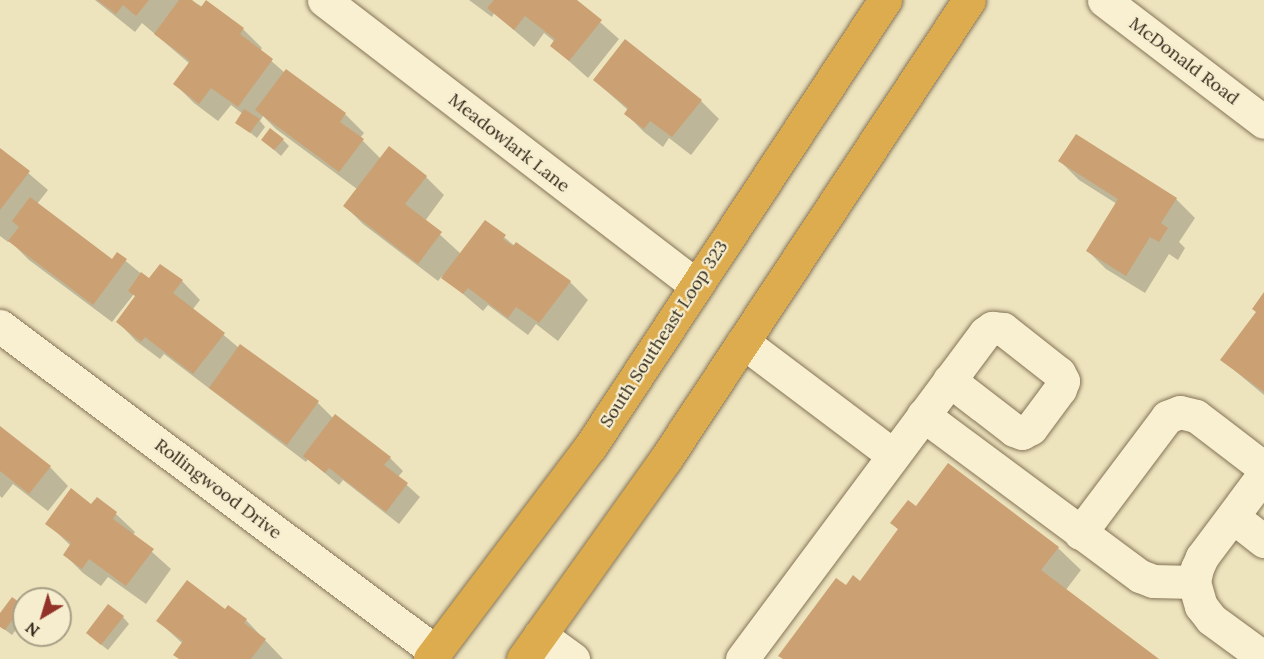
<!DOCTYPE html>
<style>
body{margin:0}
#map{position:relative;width:1264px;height:659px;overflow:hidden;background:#ede4be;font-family:Lora,serif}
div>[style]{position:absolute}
.shadow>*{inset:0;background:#0003}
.building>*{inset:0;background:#cba174}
.roads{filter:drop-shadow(0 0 2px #857457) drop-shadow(0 0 2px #857457)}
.minor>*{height:33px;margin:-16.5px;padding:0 16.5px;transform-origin:16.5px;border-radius:16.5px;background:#f8f0d1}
.highway>*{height:33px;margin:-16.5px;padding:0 16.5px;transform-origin:16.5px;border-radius:16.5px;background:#ddac4e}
span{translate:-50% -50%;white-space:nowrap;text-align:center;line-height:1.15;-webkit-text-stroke:4.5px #f5edce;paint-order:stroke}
.street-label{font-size:18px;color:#342a1c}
.north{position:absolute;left:12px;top:587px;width:60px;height:60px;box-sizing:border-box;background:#f5edce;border:2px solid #a89f87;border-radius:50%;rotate:218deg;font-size:16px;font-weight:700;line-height:24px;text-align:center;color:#342a1c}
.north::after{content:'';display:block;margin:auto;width:21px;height:27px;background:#933228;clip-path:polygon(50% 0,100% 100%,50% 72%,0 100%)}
</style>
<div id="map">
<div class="shadow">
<div style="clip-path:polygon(95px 0,190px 0,243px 29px,262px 48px,260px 51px,285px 73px,286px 71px,346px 115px,364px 133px,360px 138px,381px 159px,426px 177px,444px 195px,425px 221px,461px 254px,485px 222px,515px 246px,570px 282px,588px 300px,558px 341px,536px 324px,528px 335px,488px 305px,483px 311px,442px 276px,438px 281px,363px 224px,345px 206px,357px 189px,276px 129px,263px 116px,260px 121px,265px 127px,257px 138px,237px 122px,243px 114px,231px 105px,218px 121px,194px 103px,175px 84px,190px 64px,142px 23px,135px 32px)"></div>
<div style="clip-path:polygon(469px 0,575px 0,619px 39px,588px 78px,552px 46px,555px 42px,544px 33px,534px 47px,494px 13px,492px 17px)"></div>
<div style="clip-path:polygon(594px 80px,701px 101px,719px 119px,691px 155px,669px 138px,663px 147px,644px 132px,626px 114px,628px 110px)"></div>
<div style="clip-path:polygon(263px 140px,283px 140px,289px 146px,281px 156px)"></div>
<div style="clip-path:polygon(0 149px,48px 190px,37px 204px,113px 261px,117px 254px,149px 280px,182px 281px,200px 300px,193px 309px,239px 348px,318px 403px,333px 418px,390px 458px,403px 471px,398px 477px,420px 497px,399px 524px,343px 480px,339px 485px,308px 459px,306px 462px,164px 354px,160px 359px,136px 341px,118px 322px,137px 297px,134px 294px,112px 322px,29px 260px,10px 241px,8px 242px,0 236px)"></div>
<div style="clip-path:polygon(1060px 161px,1176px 199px,1195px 218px,1179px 242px,1185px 248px,1178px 260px,1169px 254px,1145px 293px,1106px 269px,1087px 250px,1117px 204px,1079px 180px)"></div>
<div style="clip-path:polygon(1264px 296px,1264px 395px,1222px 360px,1257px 313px)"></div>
<div style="clip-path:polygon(0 428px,50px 467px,68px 486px,48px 511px,13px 484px,2px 498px,0 496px)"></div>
<div style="clip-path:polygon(949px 465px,1058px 548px,1081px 570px,1065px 591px,1157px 659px,784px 659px,846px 587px,861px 583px,899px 530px,892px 523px,916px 508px)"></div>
<div style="clip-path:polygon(97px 499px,116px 514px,135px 532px,133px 535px,171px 569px,146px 604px,108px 577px,101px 586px,83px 573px,64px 554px,71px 546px,47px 523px,92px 506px)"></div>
<div style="clip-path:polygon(12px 599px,24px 608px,24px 619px,12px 635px,0 626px,0 616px)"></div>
<div style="clip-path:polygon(225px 611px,246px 620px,283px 659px,180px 659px,183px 644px,158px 621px)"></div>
<div style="clip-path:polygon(123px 617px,129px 624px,108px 650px,94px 639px)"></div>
</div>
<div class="building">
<div style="clip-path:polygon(97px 0,149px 0,136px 16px,123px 5px,116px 14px)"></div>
<div style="clip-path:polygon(179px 0,192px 0,201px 7px,206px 0,244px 28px,240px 34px,273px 59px,238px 107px,211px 88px,199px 104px,173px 84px,190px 61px,154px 34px)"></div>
<div style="clip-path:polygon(494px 0,577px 0,602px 20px,569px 61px,550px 46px,555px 39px,525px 16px,514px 30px,487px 8px)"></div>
<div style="clip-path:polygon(625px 39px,702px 100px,672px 137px,650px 121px,644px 129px,624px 114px,628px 108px,593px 80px)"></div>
<div style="clip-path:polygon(286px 69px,346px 113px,340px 122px,364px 139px,339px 172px,255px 110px)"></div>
<div style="clip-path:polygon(244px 109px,260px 119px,250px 133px,235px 123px)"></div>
<div style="clip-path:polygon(270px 128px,284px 139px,274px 150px,261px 140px)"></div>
<div style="clip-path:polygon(1076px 134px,1177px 198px,1161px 223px,1168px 228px,1159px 242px,1150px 237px,1126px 276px,1086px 251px,1118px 199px,1058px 161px)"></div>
<div style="clip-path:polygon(389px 146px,427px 176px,405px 204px,442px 232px,418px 264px,343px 206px)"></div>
<div style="clip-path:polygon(0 148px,30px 171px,0 210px)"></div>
<div style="clip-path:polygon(30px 197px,112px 259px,117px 252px,127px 259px,93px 305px,8px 241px,19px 227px,12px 221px)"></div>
<div style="clip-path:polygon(485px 220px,506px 235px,503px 239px,513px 246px,516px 242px,571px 281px,539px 323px,516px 307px,508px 318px,468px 288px,463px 294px,441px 278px)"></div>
<div style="clip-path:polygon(160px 264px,183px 280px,173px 293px,225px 333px,193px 374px,145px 337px,141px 342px,116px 322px,135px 296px,128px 291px,141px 272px,149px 278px)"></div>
<div style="clip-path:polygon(1264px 292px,1264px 392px,1220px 360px,1256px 312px,1252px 309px)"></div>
<div style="clip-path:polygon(240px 344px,319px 401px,287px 445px,209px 388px)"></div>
<div style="clip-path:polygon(335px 414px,391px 457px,384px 465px,408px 483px,386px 512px,329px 468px,325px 473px,303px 456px)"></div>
<div style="clip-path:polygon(0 426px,51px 466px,29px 494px,0 471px)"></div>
<div style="clip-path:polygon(948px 463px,1059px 547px,1041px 570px,1159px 659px,783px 659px,778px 656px,836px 578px,846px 585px,853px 575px,860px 581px,898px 529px,890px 523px,908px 500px,916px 506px)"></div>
<div style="clip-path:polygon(71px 488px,91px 504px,97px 497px,117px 512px,113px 519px,154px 549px,126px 586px,89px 559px,82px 569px,63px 555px,71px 543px,45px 524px)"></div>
<div style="clip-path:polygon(187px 580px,225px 609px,228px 605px,247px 619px,244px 623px,266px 639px,251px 659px,179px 659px,173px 655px,183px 641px,156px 621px)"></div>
<div style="clip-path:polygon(12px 597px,23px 605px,5px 630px,0 627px,0 613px)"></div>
<div style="clip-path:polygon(108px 604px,124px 616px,101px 645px,86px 633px)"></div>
</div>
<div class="roads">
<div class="minor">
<div style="left:324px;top:0;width:468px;rotate:37.5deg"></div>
<div style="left:1104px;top:0;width:201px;rotate:37.3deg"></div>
<div style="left:0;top:326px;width:544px;rotate:36.79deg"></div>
<div style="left:743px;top:342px;width:188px;rotate:37deg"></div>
<div style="left:923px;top:415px;width:270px;rotate:36.6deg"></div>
<div style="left:1140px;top:576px;width:14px;rotate:21deg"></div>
<div style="left:1153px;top:581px;width:41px;rotate:1.4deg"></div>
<div style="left:1264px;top:474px;width:104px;rotate:126.8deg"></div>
<div style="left:1202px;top:557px;width:12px;rotate:114deg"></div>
<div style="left:1197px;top:568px;width:14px;rotate:102deg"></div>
<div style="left:1194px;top:582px;width:25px;rotate:74deg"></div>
<div style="left:1201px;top:606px;width:16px;rotate:52deg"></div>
<div style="left:1211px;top:619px;width:66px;rotate:36.3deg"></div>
<div style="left:1233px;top:517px;width:39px;rotate:38deg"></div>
<div style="left:1080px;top:533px;width:145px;rotate:-53.1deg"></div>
<div style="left:1167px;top:417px;width:14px;rotate:-21deg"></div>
<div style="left:1180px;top:412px;width:16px;rotate:14deg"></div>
<div style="left:1196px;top:416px;width:86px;rotate:37.4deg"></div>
<div style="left:540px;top:635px;width:41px;rotate:36deg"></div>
<div style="left:742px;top:659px;width:407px;rotate:-53.3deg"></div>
<div style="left:985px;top:333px;width:9px;rotate:-36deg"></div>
<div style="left:992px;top:328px;width:11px;rotate:5deg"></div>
<div style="left:1003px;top:329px;width:71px;rotate:38.2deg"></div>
<div style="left:1059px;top:373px;width:9px;rotate:63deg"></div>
<div style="left:1063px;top:381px;width:9px;rotate:111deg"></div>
<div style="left:1060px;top:389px;width:49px;rotate:126.6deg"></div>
<div style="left:1031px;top:428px;width:10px;rotate:151deg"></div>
<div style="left:1022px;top:433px;width:9px;rotate:-159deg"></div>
<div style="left:1014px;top:430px;width:82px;rotate:-142.4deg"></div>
</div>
<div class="highway">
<div style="left:430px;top:659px;width:266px;rotate:-53deg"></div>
<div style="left:590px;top:447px;width:536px;rotate:-56.58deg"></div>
<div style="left:523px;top:659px;width:244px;rotate:-54.5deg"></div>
<div style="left:665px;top:460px;width:551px;rotate:-56.54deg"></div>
</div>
</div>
<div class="street-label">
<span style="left:1184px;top:61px;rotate:37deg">McDonald Road</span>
<span style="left:509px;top:143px;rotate:38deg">Meadowlark Lane</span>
<span style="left:664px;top:334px;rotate:-57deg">South Southeast Loop 323</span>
<span style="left:218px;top:489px;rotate:37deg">Rollingwood Drive</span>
</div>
<div class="north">N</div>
</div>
